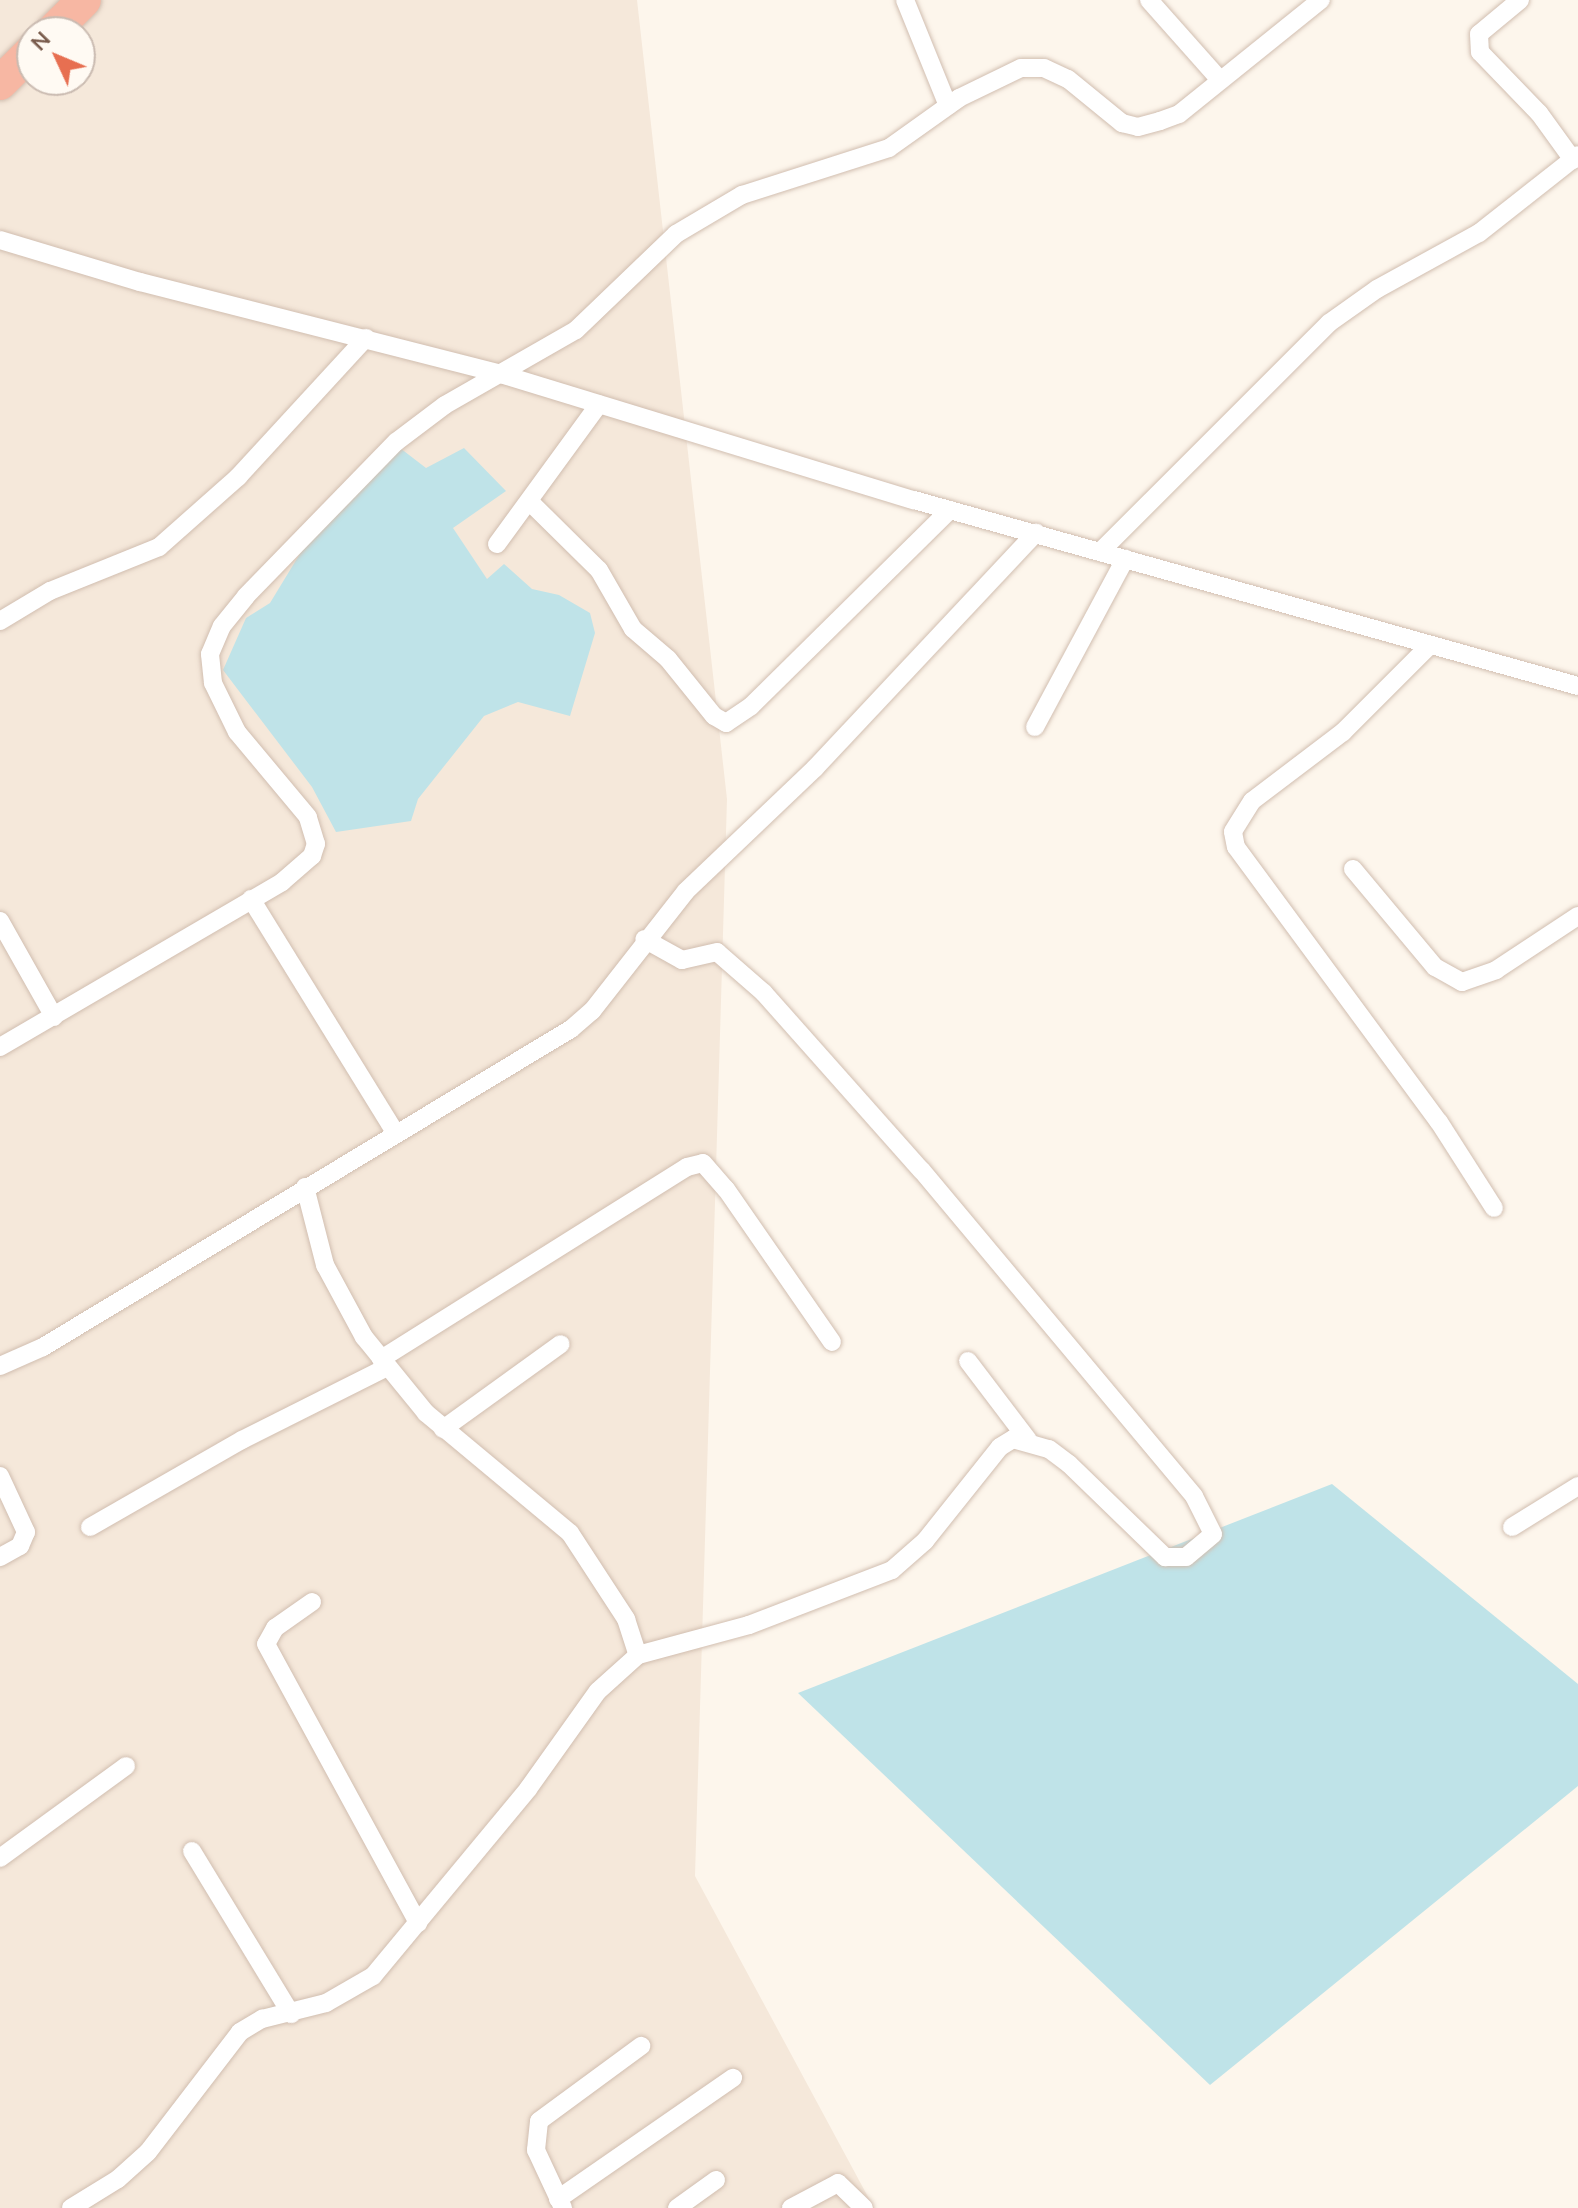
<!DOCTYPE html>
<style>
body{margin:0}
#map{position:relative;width:1578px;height:2208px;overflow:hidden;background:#fdf6ec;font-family:Mulish,sans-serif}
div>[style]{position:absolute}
.residential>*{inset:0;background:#f5e8da}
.water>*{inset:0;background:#bfe3e8}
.roads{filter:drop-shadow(0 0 2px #d1beb0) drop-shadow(0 0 2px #d1beb0)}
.street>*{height:18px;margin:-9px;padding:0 9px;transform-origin:9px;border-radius:9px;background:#fff}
.highway>*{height:34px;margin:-17px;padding:0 17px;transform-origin:17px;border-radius:17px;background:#f7b7a3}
span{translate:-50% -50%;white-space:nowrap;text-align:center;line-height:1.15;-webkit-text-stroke:6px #fffaf3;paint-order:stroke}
.north{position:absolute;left:16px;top:16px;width:80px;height:80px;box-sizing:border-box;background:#fffaf3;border:2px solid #cabbb1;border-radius:50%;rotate:314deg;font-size:22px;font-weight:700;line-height:32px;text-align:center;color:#7a5c4d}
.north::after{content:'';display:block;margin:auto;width:28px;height:36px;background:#e76f51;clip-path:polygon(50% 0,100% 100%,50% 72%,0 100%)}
</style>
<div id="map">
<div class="residential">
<div style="clip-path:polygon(evenodd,0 0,637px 0,727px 799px,695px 1876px,874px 2208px,0 2208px,0 0,32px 32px,80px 32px,80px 80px,32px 80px,32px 32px)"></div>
</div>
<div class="water">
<div style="clip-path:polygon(400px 448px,426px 468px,464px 448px,506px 491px,453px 528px,487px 579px,504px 564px,532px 589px,559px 595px,590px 613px,595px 633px,570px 716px,518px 702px,484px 716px,418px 799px,411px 821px,336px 832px,312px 787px,223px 670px,246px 618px,270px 603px,301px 552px)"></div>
<div style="clip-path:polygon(1332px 1484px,1578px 1684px,1578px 1786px,1210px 2085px,798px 1693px)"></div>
</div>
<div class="roads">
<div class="street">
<div style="left:905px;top:0;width:114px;rotate:67.9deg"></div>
<div style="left:1149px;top:0;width:107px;rotate:48.4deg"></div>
<div style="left:1520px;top:0;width:53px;rotate:140.3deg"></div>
<div style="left:1479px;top:34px;width:18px;rotate:87deg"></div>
<div style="left:1480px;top:52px;width:85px;rotate:46deg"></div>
<div style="left:1539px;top:113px;width:58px;rotate:54.1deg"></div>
<div style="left:0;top:240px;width:146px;rotate:16.7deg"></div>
<div style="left:140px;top:282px;width:376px;rotate:14.3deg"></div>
<div style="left:504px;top:375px;width:429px;rotate:17deg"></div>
<div style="left:914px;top:500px;width:690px;rotate:15.65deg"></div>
<div style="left:529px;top:501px;width:98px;rotate:44.6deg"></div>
<div style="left:599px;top:570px;width:68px;rotate:60deg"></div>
<div style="left:633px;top:629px;width:46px;rotate:40.6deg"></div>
<div style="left:668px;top:659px;width:73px;rotate:51.1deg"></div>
<div style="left:714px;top:716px;width:14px;rotate:30deg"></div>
<div style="left:726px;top:723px;width:30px;rotate:-34deg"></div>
<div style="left:751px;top:706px;width:279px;rotate:-44.6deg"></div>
<div style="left:497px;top:544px;width:173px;rotate:-53.9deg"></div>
<div style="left:1100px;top:552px;width:324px;rotate:-45deg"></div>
<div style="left:1329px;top:323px;width:59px;rotate:-35.3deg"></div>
<div style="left:1377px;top:289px;width:116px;rotate:-28.8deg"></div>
<div style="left:1479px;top:233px;width:126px;rotate:-38.2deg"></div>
<div style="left:0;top:621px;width:58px;rotate:-31deg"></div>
<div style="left:50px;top:591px;width:118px;rotate:-22deg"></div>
<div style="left:159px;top:547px;width:106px;rotate:-41.5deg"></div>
<div style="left:238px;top:477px;width:189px;rotate:-47.4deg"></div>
<div style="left:1429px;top:646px;width:122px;rotate:135deg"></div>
<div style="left:1343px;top:732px;width:114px;rotate:142.8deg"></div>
<div style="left:1252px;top:801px;width:36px;rotate:122deg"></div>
<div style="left:1233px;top:832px;width:15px;rotate:79deg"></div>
<div style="left:1236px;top:847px;width:342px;rotate:53.6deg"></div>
<div style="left:1439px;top:1122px;width:102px;rotate:57.4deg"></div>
<div style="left:1035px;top:727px;width:191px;rotate:-61.8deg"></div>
<div style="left:1353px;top:869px;width:128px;rotate:50.1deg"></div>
<div style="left:1435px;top:967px;width:31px;rotate:29deg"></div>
<div style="left:1462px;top:982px;width:36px;rotate:-19deg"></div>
<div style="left:1496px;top:970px;width:98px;rotate:-33.4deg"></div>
<div style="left:251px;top:899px;width:276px;rotate:58.3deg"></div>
<div style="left:0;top:921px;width:110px;rotate:60.6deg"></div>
<div style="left:0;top:1047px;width:327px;rotate:-30.3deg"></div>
<div style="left:282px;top:882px;width:40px;rotate:-41deg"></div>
<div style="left:312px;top:856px;width:13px;rotate:-72deg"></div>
<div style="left:316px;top:844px;width:28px;rotate:-107deg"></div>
<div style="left:308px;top:817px;width:111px;rotate:-129.9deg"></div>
<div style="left:237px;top:732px;width:55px;rotate:-116.1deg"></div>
<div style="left:213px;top:683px;width:29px;rotate:-96deg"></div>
<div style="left:210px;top:654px;width:30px;rotate:-67deg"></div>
<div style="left:222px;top:626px;width:38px;rotate:-51deg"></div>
<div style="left:246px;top:596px;width:215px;rotate:-45.8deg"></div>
<div style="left:396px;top:442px;width:61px;rotate:-37.1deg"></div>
<div style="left:445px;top:405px;width:151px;rotate:-29.8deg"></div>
<div style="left:576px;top:330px;width:139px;rotate:-43.8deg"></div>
<div style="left:676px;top:234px;width:77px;rotate:-30.6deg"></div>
<div style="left:742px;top:195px;width:154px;rotate:-17.7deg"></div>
<div style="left:889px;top:148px;width:86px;rotate:-35.5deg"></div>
<div style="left:959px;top:98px;width:69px;rotate:-25.8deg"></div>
<div style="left:1021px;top:68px;width:23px"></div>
<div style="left:1044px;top:68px;width:26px;rotate:25deg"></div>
<div style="left:1068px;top:79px;width:70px;rotate:39.2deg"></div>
<div style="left:1122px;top:123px;width:16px;rotate:14deg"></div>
<div style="left:1138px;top:127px;width:23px;rotate:-15deg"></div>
<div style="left:1160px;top:121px;width:20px;rotate:-20deg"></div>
<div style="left:1179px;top:114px;width:182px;rotate:-38.8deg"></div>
<div style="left:305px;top:1187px;width:81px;rotate:75.6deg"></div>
<div style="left:325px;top:1265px;width:82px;rotate:61.6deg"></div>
<div style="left:364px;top:1337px;width:98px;rotate:50.8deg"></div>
<div style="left:426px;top:1413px;width:187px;rotate:39.8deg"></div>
<div style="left:570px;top:1533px;width:103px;rotate:56.9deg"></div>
<div style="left:626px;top:1619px;width:38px;rotate:72deg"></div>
<div style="left:381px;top:1359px;width:361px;rotate:-32.1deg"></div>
<div style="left:687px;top:1167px;width:16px;rotate:-14deg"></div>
<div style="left:703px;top:1163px;width:35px;rotate:49deg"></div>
<div style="left:726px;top:1189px;width:186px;rotate:55.3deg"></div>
<div style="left:968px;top:1361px;width:99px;rotate:52.8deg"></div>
<div style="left:0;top:1366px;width:47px;rotate:-23.8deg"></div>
<div style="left:43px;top:1347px;width:616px;rotate:-31.06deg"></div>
<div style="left:571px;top:1029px;width:28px;rotate:-41deg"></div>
<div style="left:592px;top:1011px;width:152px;rotate:-51.9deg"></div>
<div style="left:686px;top:891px;width:178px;rotate:-43.6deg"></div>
<div style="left:815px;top:768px;width:323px;rotate:-46.8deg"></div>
<div style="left:443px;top:1429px;width:145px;rotate:-35.8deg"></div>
<div style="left:0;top:1476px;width:62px;rotate:65.1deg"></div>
<div style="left:26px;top:1532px;width:15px;rotate:113deg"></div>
<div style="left:20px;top:1546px;width:23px;rotate:151deg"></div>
<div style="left:90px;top:1527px;width:175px;rotate:-29.8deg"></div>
<div style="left:242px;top:1440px;width:162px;rotate:-26.7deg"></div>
<div style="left:1512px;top:1527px;width:78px;rotate:-31.8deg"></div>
<div style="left:312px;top:1602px;width:45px;rotate:144.9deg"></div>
<div style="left:275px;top:1628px;width:18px;rotate:119deg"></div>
<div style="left:266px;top:1644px;width:318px;rotate:61.4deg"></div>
<div style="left:192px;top:1851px;width:191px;rotate:58.7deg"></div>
<div style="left:0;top:1858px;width:156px;rotate:-36.1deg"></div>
<div style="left:558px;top:2199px;width:213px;rotate:-34.7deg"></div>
<div style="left:71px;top:2208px;width:55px;rotate:-31.7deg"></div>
<div style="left:118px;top:2179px;width:40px;rotate:-42deg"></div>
<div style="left:148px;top:2152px;width:151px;rotate:-52.5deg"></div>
<div style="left:240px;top:2032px;width:26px;rotate:-31deg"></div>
<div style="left:262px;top:2019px;width:66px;rotate:-14deg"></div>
<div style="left:326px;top:2003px;width:54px;rotate:-29.9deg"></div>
<div style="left:373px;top:1976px;width:243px;rotate:-50.3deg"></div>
<div style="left:528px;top:1789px;width:120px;rotate:-54.5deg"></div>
<div style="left:598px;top:1691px;width:54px;rotate:-42deg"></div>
<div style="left:638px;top:1655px;width:115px;rotate:-15.1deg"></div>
<div style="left:749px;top:1625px;width:153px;rotate:-21deg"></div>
<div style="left:892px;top:1570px;width:44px;rotate:-41.3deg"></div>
<div style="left:925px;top:1541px;width:120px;rotate:-51.4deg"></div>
<div style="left:1000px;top:1447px;width:15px;rotate:-32deg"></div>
<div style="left:1013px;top:1439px;width:37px;rotate:16deg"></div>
<div style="left:1049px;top:1449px;width:25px;rotate:37deg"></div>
<div style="left:1069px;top:1464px;width:134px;rotate:44.1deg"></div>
<div style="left:1165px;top:1557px;width:21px"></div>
<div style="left:1186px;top:1557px;width:35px;rotate:-40deg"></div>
<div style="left:1213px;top:1534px;width:42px;rotate:-116.6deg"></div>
<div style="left:1194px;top:1496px;width:425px;rotate:-129.9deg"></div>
<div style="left:921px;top:1170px;width:237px;rotate:-131.6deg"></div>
<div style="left:764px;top:993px;width:62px;rotate:-138.9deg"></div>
<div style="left:717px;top:952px;width:36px;rotate:167deg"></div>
<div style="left:682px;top:960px;width:43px;rotate:-151.1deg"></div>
<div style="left:563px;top:2208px;width:64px;rotate:-115deg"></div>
<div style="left:536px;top:2150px;width:29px;rotate:-84deg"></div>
<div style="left:539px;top:2121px;width:127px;rotate:-36.3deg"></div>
<div style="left:677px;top:2208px;width:48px;rotate:-35.7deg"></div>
<div style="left:791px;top:2208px;width:53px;rotate:-28deg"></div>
<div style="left:838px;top:2183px;width:36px;rotate:44deg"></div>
</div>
<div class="highway">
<div style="left:52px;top:32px;width:45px;rotate:-45deg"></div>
<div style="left:0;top:83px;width:45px;rotate:-45deg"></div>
</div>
</div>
<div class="north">N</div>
</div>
